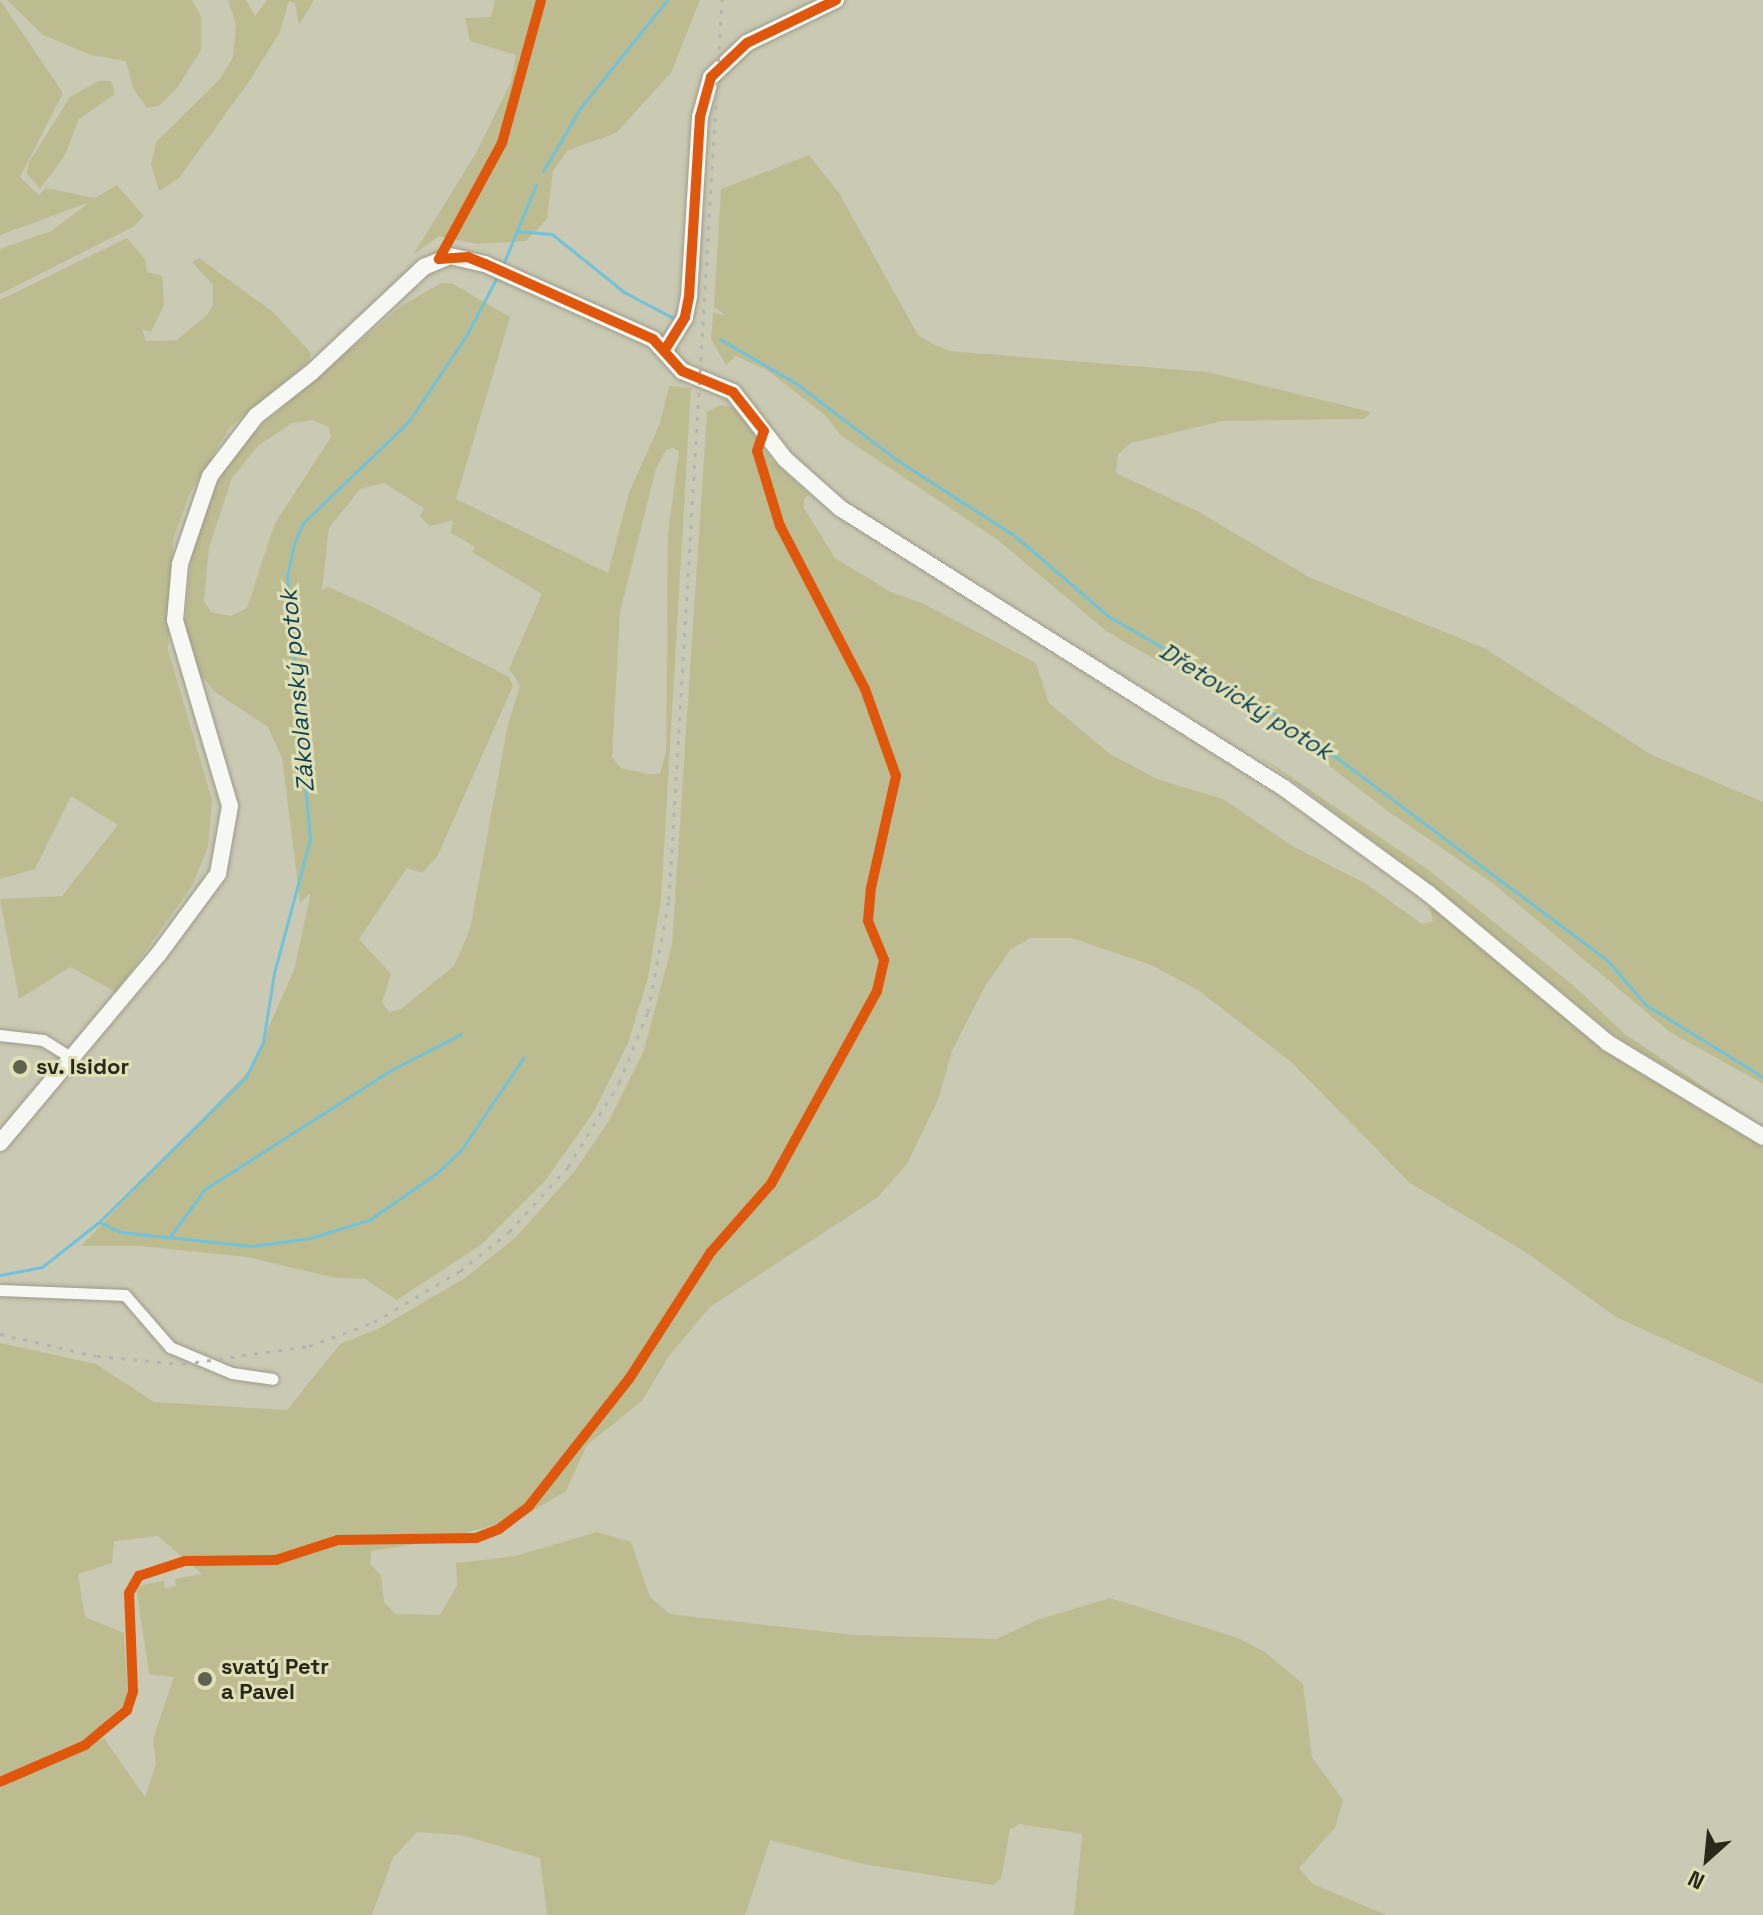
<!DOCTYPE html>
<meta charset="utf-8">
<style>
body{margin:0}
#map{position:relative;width:1763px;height:1915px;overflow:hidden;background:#cacab4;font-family:"Space Grotesk",sans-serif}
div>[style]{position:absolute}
.green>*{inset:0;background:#bdbc91}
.stream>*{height:3px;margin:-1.5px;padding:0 1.5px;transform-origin:1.5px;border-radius:1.5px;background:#72c2d9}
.roads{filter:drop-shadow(0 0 2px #9c9b8a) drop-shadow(0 0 2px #9c9b8a)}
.street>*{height:11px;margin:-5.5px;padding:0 5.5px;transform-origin:5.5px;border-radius:5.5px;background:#f7f7f4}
.secondary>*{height:16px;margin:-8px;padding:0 8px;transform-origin:8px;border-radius:8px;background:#f7f7f4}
.rail>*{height:3px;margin-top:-1.5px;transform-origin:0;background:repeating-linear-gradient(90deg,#b5b5af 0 4px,transparent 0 12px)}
.cycleway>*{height:10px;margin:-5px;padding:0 5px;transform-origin:5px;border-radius:5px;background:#de570d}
.dots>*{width:22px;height:22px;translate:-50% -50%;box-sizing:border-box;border:4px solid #e0e0b8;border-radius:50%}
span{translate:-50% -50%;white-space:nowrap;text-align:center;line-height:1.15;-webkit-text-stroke:6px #e0e0b8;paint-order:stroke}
.poi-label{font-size:22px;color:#292819;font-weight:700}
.left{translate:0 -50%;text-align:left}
.water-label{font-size:24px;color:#0d3f51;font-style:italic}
.north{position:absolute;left:1667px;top:1819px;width:80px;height:80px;-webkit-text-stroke:6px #e0e0b8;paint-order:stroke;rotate:207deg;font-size:22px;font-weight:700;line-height:32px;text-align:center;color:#292819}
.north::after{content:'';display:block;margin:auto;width:28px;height:36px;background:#292819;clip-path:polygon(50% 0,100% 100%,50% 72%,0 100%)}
</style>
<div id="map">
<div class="green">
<div style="clip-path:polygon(0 0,63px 93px,20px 177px,39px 195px,46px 188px,95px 198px,117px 185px,144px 216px,133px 227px,0 294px,0 249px,51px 231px,90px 202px,0 235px)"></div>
<div style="clip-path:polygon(7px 0,192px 0,201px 16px,201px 50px,177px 88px,159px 106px,147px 108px,133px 88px,126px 61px,91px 55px,43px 35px)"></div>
<div style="clip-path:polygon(228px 0,246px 0,255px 16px,267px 0,314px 0,299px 25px,295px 3px,289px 1px,279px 34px,248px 83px,179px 178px,159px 191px,151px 164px,156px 142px,219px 80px,233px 57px,236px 25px)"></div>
<div style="clip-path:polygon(495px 0,700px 0,671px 73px,616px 133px,567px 151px,553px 171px,547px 219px,526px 241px,477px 244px,439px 236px,413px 255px,476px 153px,511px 82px,516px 55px,470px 41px,465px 18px,491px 17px)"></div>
<div style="clip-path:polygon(98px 81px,111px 81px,115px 94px,79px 119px,65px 155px,40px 189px,27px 174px,29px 162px,70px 97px)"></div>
<div style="clip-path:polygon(809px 155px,839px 193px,918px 335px,935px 345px,950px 351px,1207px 372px,1371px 412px,1364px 419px,1223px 421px,1131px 443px,1118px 454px,1116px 473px,1199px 512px,1309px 577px,1484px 648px,1652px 755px,1763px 802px,1763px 1084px,1670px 1032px,1495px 885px,1385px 809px,1238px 695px,1158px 661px,1106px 631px,998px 540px,840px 435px,826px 416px,767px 370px,736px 356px,726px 365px,711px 339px,713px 313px,725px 315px,714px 307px,721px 189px)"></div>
<div style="clip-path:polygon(127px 238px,145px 259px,147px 272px,162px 276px,164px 305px,151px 332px,142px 329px,146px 341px,177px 340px,207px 315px,213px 305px,213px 285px,192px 262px,199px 258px,274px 313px,311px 353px,308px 362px,230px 427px,189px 495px,173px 541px,168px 649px,212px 800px,208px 847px,192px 886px,116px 992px,70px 967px,19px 999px,0 899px,62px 896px,118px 825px,71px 796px,35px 869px,0 879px,0 300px)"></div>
<div style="clip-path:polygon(evenodd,441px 283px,453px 284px,510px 317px,456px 499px,608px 573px,629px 493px,660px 423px,669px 386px,691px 388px,661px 900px,648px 978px,628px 1043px,593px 1113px,545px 1181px,482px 1244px,397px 1300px,365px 1279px,336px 1278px,247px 1257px,140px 1246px,81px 1246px,250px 1069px,294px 970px,311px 893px,300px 902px,282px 758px,268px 727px,215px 692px,199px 673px,185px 627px,192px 550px,209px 500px,229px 461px,252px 434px,401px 306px,441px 283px,312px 420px,329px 427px,331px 437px,275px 523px,247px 608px,231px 616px,211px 612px,204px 601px,209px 547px,232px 478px,258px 446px,292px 423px,312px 420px,441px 283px,673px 448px,679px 451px,668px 533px,666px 751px,660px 774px,648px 774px,621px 768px,612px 757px,620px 612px,656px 469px,666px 450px,673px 448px,441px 283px,384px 483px,424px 508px,420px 516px,430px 526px,453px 520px,451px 533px,475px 547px,472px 552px,542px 594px,509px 669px,520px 685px,507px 728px,470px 929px,454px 966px,401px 1009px,389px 1012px,382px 1002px,391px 974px,359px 939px,407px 868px,422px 873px,437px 857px,513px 686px,509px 677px,369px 605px,328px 587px,322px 590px,329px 528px,360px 489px,384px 483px)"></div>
<div style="clip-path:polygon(720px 405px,732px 407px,743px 417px,771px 459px,809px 495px,804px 498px,804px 508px,835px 558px,891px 592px,922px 603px,1036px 663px,1049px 703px,1110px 754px,1157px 779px,1223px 799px,1294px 847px,1365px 883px,1422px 924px,1433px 921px,1430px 908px,1437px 910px,1603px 1050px,1763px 1147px,1763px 1384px,1616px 1317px,1527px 1253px,1410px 1183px,1291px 1062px,1198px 990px,1151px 965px,1072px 938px,1030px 938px,1010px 950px,984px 988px,952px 1051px,938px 1100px,907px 1164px,878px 1197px,710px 1307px,669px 1356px,642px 1401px,587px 1445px,566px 1491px,521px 1518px,435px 1541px,371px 1551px,370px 1564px,381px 1575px,384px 1602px,395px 1614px,440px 1615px,457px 1585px,456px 1563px,516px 1556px,597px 1532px,631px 1542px,650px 1597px,670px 1614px,855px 1635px,997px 1639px,1037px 1620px,1110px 1598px,1238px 1638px,1265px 1652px,1303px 1684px,1312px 1757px,1343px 1800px,1335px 1828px,1299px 1868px,1313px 1884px,1386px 1915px,1074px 1915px,1082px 1834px,1020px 1824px,1010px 1829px,1001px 1879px,993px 1885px,863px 1864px,770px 1840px,745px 1915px,547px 1915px,540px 1858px,461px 1835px,417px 1832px,393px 1858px,372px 1915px,0 1915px,0 1788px,104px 1738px,145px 1797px,156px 1764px,153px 1739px,174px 1677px,149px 1674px,136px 1586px,164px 1581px,165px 1588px,176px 1586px,175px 1579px,202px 1574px,158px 1536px,114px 1541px,112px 1563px,78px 1574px,85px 1617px,124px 1633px,128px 1700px,97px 1733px,0 1777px,0 1343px,96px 1364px,154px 1402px,287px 1410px,340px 1344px,378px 1329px,465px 1278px,515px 1238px,574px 1172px,608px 1122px,644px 1050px,672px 945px,707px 412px)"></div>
<div style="clip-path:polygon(1258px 755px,1430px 871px,1573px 985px,1625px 1034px,1763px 1127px,1614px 1035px,1433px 886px)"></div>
</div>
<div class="stream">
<div style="left:543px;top:171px;width:74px;rotate:-59.3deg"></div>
<div style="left:581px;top:107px;width:137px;rotate:-51.2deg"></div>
<div style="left:518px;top:231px;width:34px;rotate:5deg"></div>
<div style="left:552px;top:234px;width:92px;rotate:38.9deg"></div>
<div style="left:624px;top:292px;width:58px;rotate:27.9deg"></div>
<div style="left:502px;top:267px;width:89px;rotate:-67.5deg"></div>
<div style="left:720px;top:339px;width:89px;rotate:30.3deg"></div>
<div style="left:797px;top:384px;width:122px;rotate:37.3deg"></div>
<div style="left:894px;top:458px;width:144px;rotate:32.8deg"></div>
<div style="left:1015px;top:536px;width:123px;rotate:40.7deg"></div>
<div style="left:1108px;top:616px;width:166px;rotate:30deg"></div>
<div style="left:1252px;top:699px;width:103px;rotate:34.8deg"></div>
<div style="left:1337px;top:758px;width:337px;rotate:36.8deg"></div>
<div style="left:1607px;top:960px;width:60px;rotate:49.1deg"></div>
<div style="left:1646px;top:1005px;width:137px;rotate:31.6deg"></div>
<div style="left:99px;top:1222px;width:23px;rotate:25deg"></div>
<div style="left:120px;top:1232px;width:133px;rotate:6.1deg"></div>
<div style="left:252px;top:1246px;width:59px;rotate:-7.9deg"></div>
<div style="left:310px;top:1238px;width:62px;rotate:-17deg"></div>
<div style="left:369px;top:1220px;width:83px;rotate:-34.7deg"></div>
<div style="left:437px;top:1173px;width:33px;rotate:-44deg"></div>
<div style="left:461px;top:1150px;width:112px;rotate:-55.9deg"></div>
<div style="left:171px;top:1235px;width:57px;rotate:-53.5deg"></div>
<div style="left:205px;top:1189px;width:221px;rotate:-32.6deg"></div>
<div style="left:391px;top:1070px;width:79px;rotate:-27.2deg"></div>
<div style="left:0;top:1275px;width:43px;rotate:-10.8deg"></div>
<div style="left:42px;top:1267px;width:73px;rotate:-38.3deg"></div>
<div style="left:99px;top:1222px;width:206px;rotate:-44.6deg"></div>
<div style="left:246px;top:1077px;width:39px;rotate:-64deg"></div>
<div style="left:263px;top:1042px;width:70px;rotate:-80.9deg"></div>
<div style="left:274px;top:973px;width:138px;rotate:-74.9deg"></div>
<div style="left:310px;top:840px;width:264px;rotate:-95deg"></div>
<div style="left:287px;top:577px;width:34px;rotate:-78deg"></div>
<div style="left:294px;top:544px;width:23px;rotate:-67deg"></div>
<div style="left:303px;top:523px;width:147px;rotate:-43.9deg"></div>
<div style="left:409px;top:421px;width:102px;rotate:-56.2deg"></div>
<div style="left:466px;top:336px;width:67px;rotate:-62.3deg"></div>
</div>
<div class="roads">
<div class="street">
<div style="left:0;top:1035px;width:43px;rotate:6.6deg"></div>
<div style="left:43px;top:1040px;width:32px;rotate:32deg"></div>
<div style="left:0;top:1290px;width:125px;rotate:2.3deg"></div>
<div style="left:125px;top:1295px;width:69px;rotate:49.1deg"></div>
<div style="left:170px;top:1347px;width:67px;rotate:22.8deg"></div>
<div style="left:232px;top:1373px;width:41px;rotate:8.3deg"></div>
</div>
<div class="secondary">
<div style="left:666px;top:348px;width:36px;rotate:-58deg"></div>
<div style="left:685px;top:317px;width:20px;rotate:-79deg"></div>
<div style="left:689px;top:297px;width:180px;rotate:-86.5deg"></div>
<div style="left:700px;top:117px;width:41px;rotate:-74.6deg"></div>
<div style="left:711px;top:77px;width:50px;rotate:-43.4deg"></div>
<div style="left:747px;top:43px;width:99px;rotate:-25.8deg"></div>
<div style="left:0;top:1143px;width:246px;rotate:-50deg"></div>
<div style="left:158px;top:955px;width:101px;rotate:-53.5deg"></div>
<div style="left:218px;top:874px;width:69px;rotate:-80deg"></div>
<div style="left:230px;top:806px;width:194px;rotate:-106.5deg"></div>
<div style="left:175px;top:620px;width:56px;rotate:-84.9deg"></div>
<div style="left:180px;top:564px;width:93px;rotate:-71.2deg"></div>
<div style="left:210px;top:476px;width:76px;rotate:-52.5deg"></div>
<div style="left:256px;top:416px;width:71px;rotate:-38.2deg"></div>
<div style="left:312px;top:372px;width:154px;rotate:-43.2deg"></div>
<div style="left:424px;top:267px;width:28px;rotate:-23deg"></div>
<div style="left:450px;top:256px;width:36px;rotate:13deg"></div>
<div style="left:485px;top:264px;width:184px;rotate:24.1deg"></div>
<div style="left:653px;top:339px;width:43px;rotate:47.8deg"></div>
<div style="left:682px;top:371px;width:55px;rotate:22.4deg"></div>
<div style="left:733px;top:392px;width:85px;rotate:52.2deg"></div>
<div style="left:785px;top:459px;width:74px;rotate:41.7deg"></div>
<div style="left:840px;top:508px;width:525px;rotate:32.24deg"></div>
<div style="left:1284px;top:788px;width:178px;rotate:36.1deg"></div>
<div style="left:1428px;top:893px;width:234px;rotate:39.8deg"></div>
<div style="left:1608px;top:1043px;width:181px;rotate:31.2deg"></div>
</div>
</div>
<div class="rail">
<div style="left:0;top:1334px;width:99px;rotate:12.8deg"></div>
<div style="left:97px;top:1356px;width:86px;rotate:5.3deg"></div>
<div style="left:183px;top:1364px;width:127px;rotate:-8.1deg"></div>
<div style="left:309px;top:1346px;width:69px;rotate:-20.3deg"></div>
<div style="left:374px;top:1322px;width:100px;rotate:-30.7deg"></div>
<div style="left:460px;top:1271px;width:63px;rotate:-38.5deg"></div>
<div style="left:509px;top:1232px;width:88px;rotate:-47.8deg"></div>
<div style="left:568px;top:1167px;width:98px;rotate:-58.7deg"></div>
<div style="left:619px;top:1083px;width:77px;rotate:-67.8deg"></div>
<div style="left:648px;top:1012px;width:114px;rotate:-79.4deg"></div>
<div style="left:669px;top:900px;width:902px;rotate:-86.63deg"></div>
</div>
<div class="cycleway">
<div style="left:439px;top:259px;width:132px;rotate:-61.5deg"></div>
<div style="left:502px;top:143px;width:148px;rotate:-74.7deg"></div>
<div style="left:666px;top:348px;width:36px;rotate:-58deg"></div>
<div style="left:685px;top:317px;width:20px;rotate:-79deg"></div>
<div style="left:689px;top:297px;width:180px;rotate:-86.5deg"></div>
<div style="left:700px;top:117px;width:41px;rotate:-74.6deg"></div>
<div style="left:711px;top:77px;width:50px;rotate:-43.4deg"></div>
<div style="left:747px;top:43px;width:99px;rotate:-25.8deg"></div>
<div style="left:0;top:1782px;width:93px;rotate:-23.5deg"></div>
<div style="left:85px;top:1745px;width:55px;rotate:-39.8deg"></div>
<div style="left:127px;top:1710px;width:20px;rotate:-72deg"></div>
<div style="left:133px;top:1691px;width:98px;rotate:-92.3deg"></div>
<div style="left:129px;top:1593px;width:20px;rotate:-60deg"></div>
<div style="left:139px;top:1576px;width:48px;rotate:-18.1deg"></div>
<div style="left:185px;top:1561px;width:91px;rotate:-0.6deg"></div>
<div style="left:276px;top:1560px;width:65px;rotate:-17.9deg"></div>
<div style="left:338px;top:1540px;width:138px;rotate:-0.8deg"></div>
<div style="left:476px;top:1538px;width:25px;rotate:-21deg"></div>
<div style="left:499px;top:1529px;width:38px;rotate:-37deg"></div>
<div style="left:529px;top:1506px;width:162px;rotate:-51.8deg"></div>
<div style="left:629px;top:1379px;width:151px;rotate:-57.2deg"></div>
<div style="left:711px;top:1252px;width:91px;rotate:-48.6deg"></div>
<div style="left:771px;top:1184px;width:220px;rotate:-61.2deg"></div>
<div style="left:877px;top:991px;width:32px;rotate:-77deg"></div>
<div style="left:884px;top:960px;width:42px;rotate:-112.3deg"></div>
<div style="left:868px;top:921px;width:33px;rotate:-85deg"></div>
<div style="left:871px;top:888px;width:115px;rotate:-77.4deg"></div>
<div style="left:896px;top:776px;width:92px;rotate:-109.6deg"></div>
<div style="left:865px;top:689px;width:184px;rotate:-117.5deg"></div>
<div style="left:780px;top:526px;width:78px;rotate:-107deg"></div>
<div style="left:757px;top:451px;width:21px;rotate:-71deg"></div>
<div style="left:764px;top:431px;width:50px;rotate:-128.5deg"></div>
<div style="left:733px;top:392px;width:55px;rotate:-157.6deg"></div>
<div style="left:682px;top:371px;width:43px;rotate:-132.2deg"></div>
<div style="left:653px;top:339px;width:184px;rotate:-155.9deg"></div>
<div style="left:485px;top:264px;width:18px;rotate:-158deg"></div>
<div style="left:468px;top:257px;width:29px;rotate:176deg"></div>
</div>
<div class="dots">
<div style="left:20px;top:1067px;background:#61614f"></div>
<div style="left:205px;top:1679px;background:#61614f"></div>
</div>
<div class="poi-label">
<span class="left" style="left:36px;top:1067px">sv. Isidor</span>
<span class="left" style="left:221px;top:1679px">svatý Petr<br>a Pavel</span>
</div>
<div class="water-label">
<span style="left:297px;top:691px;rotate:-95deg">Zákolanský potok</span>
<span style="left:1246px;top:701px;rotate:32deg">Dřetovický potok</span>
</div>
<div class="north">N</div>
</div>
